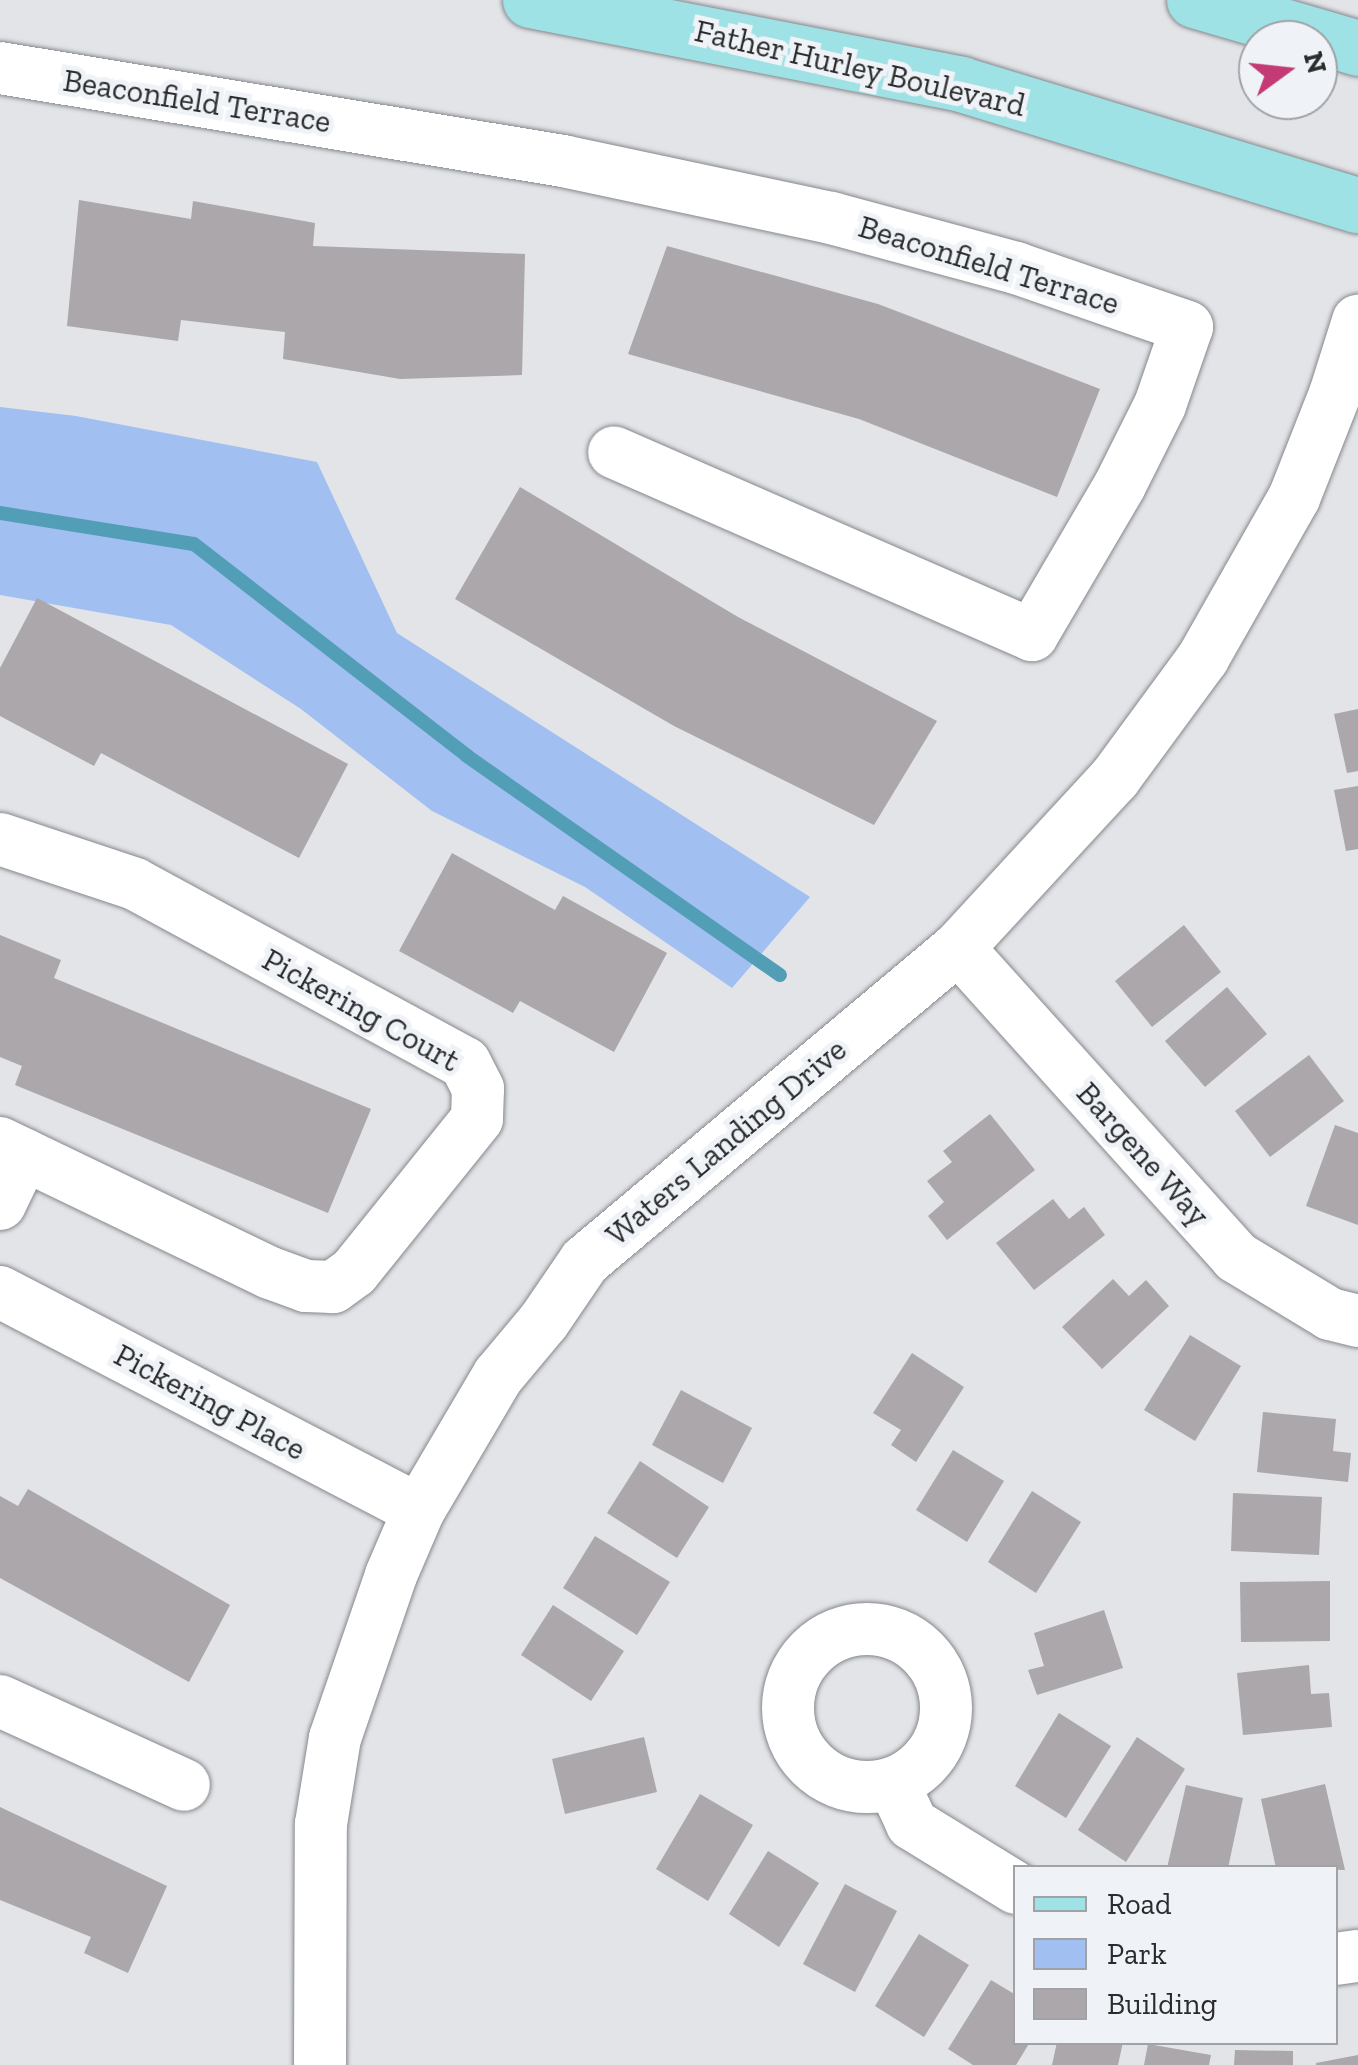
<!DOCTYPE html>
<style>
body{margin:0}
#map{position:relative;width:1358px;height:2065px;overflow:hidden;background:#e2e4e8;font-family:"Zilla Slab",serif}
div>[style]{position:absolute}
.green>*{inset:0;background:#a2bff2}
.stream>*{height:14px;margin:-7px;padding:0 7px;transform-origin:7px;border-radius:7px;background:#539eb7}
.building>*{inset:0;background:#aba7ab}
.roads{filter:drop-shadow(0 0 2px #86888c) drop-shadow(0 0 2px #86888c)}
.minor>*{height:52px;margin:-26px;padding:0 26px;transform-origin:26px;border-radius:26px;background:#fff}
.minor>.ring{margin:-26px;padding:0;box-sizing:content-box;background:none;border:52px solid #fff;border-radius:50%}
.major>*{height:55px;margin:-27.5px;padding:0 27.5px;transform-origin:27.5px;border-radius:27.5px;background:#9ee2e6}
span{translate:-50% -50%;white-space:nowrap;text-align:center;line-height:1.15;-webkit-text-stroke:10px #eff2f6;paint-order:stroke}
.street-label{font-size:32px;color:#2a2b2d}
.legend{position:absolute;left:1013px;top:1865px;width:325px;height:180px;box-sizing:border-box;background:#eff2f6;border:2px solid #a0a2a6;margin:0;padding:12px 18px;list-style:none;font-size:30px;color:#2a2b2d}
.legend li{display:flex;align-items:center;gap:20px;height:50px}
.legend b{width:50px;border:2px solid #a0a2a6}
.north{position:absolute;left:1238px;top:20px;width:100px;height:100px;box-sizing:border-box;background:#eff2f6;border:2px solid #a0a2a6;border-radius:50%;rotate:75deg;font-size:28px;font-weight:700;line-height:40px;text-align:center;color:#2a2b2d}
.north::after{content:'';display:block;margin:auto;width:35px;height:45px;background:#c33a75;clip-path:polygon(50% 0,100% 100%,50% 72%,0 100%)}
</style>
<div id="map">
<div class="green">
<div style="clip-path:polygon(0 407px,76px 416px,317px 462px,397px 633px,810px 897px,732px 988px,585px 887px,432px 811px,301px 709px,171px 625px,0 595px)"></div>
</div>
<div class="stream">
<div style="left:0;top:513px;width:196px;rotate:9.1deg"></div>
<div style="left:194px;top:544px;width:346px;rotate:37.8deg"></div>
<div style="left:467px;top:756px;width:382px;rotate:35deg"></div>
</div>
<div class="building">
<div style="clip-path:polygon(79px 200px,191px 219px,193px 201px,315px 223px,313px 246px,525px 254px,522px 375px,400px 379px,283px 359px,285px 332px,181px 320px,178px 341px,67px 326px)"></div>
<div style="clip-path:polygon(667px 246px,878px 304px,1100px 389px,1057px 497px,859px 419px,628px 354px)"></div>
<div style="clip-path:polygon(520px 487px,738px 617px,937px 721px,874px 825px,674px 726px,455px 599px)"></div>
<div style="clip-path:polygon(37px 598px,348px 764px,299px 858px,101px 753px,94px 766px,0 716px,0 668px)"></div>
<div style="clip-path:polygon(1358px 709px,1358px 771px,1347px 773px,1334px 714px)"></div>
<div style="clip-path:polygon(1358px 786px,1358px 849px,1346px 851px,1334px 790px)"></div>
<div style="clip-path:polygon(452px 853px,555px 910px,563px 896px,667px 953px,614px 1052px,520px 1001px,513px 1013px,399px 951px)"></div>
<div style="clip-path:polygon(1184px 925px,1221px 972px,1152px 1027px,1115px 981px)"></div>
<div style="clip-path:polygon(0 935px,61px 960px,54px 978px,371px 1109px,328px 1213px,15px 1085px,22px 1066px,0 1057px)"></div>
<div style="clip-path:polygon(1227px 987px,1267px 1034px,1205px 1087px,1165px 1041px)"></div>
<div style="clip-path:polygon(1309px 1055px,1344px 1101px,1270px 1157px,1235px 1111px)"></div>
<div style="clip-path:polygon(990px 1114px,1035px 1170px,947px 1240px,928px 1216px,944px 1202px,927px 1181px,952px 1162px,943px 1151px)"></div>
<div style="clip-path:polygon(1335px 1125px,1358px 1133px,1358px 1225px,1306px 1206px)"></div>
<div style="clip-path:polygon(1053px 1199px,1069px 1219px,1084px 1207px,1105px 1235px,1034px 1290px,996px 1243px)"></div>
<div style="clip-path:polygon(1113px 1279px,1129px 1296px,1146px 1280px,1169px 1306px,1102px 1369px,1062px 1327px)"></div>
<div style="clip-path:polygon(1190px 1335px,1241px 1366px,1195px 1441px,1144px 1410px)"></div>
<div style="clip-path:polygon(912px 1353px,964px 1387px,916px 1462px,891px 1445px,901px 1430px,873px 1413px)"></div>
<div style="clip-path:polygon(681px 1390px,752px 1428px,723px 1483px,652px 1445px)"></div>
<div style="clip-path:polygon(1263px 1412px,1336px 1419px,1333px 1451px,1351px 1453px,1348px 1482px,1257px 1472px)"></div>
<div style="clip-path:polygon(953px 1450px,1004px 1481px,967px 1542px,916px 1510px)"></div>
<div style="clip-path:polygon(640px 1461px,709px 1507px,677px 1558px,607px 1513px)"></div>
<div style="clip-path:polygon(28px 1489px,230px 1605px,189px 1682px,0 1578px,0 1496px,18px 1506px)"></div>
<div style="clip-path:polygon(1032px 1491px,1081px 1522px,1036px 1593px,988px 1562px)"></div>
<div style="clip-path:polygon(1233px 1493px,1322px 1497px,1319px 1555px,1231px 1551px)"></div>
<div style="clip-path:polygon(595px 1536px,670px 1582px,637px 1635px,563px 1588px)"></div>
<div style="clip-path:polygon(1330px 1581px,1330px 1641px,1241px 1642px,1240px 1582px)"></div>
<div style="clip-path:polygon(553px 1605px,624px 1651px,591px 1701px,521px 1655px)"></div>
<div style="clip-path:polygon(1104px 1610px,1123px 1668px,1037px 1695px,1028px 1670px,1044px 1666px,1034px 1633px)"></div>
<div style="clip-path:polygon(1309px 1665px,1311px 1694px,1329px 1693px,1332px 1727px,1243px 1735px,1237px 1673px)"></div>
<div style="clip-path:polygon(1059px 1713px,1111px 1746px,1066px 1818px,1015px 1786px)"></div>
<div style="clip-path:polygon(644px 1737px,657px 1792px,565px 1814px,552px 1759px)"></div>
<div style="clip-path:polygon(1137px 1737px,1185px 1769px,1126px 1862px,1078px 1830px)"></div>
<div style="clip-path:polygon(1325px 1784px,1345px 1870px,1276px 1868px,1261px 1799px)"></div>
<div style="clip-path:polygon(1186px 1785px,1243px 1798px,1228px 1868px,1167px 1868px)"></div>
<div style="clip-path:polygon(700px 1794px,753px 1825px,708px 1901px,656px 1869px)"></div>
<div style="clip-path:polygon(0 1807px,167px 1886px,128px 1973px,84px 1953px,91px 1937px,0 1900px)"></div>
<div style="clip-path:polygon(768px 1851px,819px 1883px,779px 1947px,729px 1914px)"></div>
<div style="clip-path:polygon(845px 1884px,897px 1911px,855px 1992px,803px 1964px)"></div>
<div style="clip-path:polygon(919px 1934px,969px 1965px,924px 2037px,875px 2006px)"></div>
<div style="clip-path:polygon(991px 1980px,1016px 1995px,1016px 2042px,1030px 2042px,1016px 2065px,973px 2065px,948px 2049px)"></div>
<div style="clip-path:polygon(1057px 2042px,1123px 2042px,1118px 2065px,1052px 2065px)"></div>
<div style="clip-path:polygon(1148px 2044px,1211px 2055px,1209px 2065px,1144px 2065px)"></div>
<div style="clip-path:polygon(1235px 2050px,1293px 2051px,1293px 2065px,1234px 2065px)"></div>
<div style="clip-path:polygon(1358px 2055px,1358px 2065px,1316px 2065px,1316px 2063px)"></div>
</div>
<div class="roads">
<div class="minor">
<div style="left:0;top:68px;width:571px;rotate:9.38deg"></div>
<div style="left:563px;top:161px;width:274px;rotate:12deg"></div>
<div style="left:831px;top:218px;width:192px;rotate:15.1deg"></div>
<div style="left:1016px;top:268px;width:181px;rotate:19deg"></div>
<div style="left:1187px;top:327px;width:83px;rotate:109.1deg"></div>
<div style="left:1160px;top:405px;width:89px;rotate:116.6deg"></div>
<div style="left:1120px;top:485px;width:174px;rotate:120.4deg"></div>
<div style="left:1032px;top:635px;width:456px;rotate:-156.4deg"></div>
<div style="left:0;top:839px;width:142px;rotate:18.4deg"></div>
<div style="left:135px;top:884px;width:375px;rotate:28.5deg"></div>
<div style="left:465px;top:1063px;width:29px;rotate:63deg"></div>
<div style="left:478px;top:1089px;width:30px;rotate:92deg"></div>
<div style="left:477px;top:1119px;width:196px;rotate:128.8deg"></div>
<div style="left:354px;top:1272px;width:26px;rotate:144deg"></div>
<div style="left:333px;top:1287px;width:27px;rotate:-178deg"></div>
<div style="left:306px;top:1286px;width:38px;rotate:-160deg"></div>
<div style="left:270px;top:1273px;width:300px;rotate:-154.3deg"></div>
<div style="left:958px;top:948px;width:416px;rotate:48deg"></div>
<div style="left:1236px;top:1257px;width:110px;rotate:31.2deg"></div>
<div style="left:1330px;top:1314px;width:29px;rotate:14deg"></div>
<div style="left:0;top:1204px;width:55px;rotate:-64.4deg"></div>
<div style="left:0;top:1292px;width:472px;rotate:27.5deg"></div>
<div class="ring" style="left:788px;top:1629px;width:106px;height:106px"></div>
<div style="left:0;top:1701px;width:202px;rotate:24.5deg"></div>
<div style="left:893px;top:1783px;width:45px;rotate:65.1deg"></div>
<div style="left:912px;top:1824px;width:122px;rotate:31.6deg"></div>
<div style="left:1336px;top:1959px;width:22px;rotate:-8deg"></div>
<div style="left:320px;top:2065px;width:241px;rotate:-89.8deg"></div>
<div style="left:321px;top:1824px;width:87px;rotate:-80.8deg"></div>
<div style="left:335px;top:1738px;width:172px;rotate:-71deg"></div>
<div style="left:391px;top:1575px;width:71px;rotate:-66.7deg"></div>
<div style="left:419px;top:1510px;width:156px;rotate:-59.5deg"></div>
<div style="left:498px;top:1376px;width:72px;rotate:-50.1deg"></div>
<div style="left:544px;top:1321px;width:73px;rotate:-55.7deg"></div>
<div style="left:585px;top:1261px;width:487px;rotate:-40deg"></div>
<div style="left:958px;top:948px;width:231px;rotate:-47.3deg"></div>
<div style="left:1115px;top:778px;width:149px;rotate:-53.7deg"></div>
<div style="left:1203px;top:658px;width:184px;rotate:-60.4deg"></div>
<div style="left:1294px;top:498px;width:112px;rotate:-68.5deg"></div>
<div style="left:1335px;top:394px;width:77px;rotate:-72.5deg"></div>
</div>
<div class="major">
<div style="left:530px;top:0;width:439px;rotate:11deg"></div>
<div style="left:961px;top:84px;width:415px;rotate:17deg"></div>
<div style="left:1194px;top:0;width:171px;rotate:16.3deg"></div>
</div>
</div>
<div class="street-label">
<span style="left:860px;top:68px;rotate:13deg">Father Hurley Boulevard</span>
<span style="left:197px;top:101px;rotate:9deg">Beaconfield Terrace</span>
<span style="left:989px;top:265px;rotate:17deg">Beaconfield Terrace</span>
<span style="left:361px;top:1010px;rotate:29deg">Pickering Court</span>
<span style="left:726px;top:1142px;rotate:-40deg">Waters Landing Drive</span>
<span style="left:1143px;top:1154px;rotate:48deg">Bargene Way</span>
<span style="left:210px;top:1402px;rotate:28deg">Pickering Place</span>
</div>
<ul class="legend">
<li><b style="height:12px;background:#9ee2e6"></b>Road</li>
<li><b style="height:28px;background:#a2bff2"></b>Park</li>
<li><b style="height:28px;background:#aba7ab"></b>Building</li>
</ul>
<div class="north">N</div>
</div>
